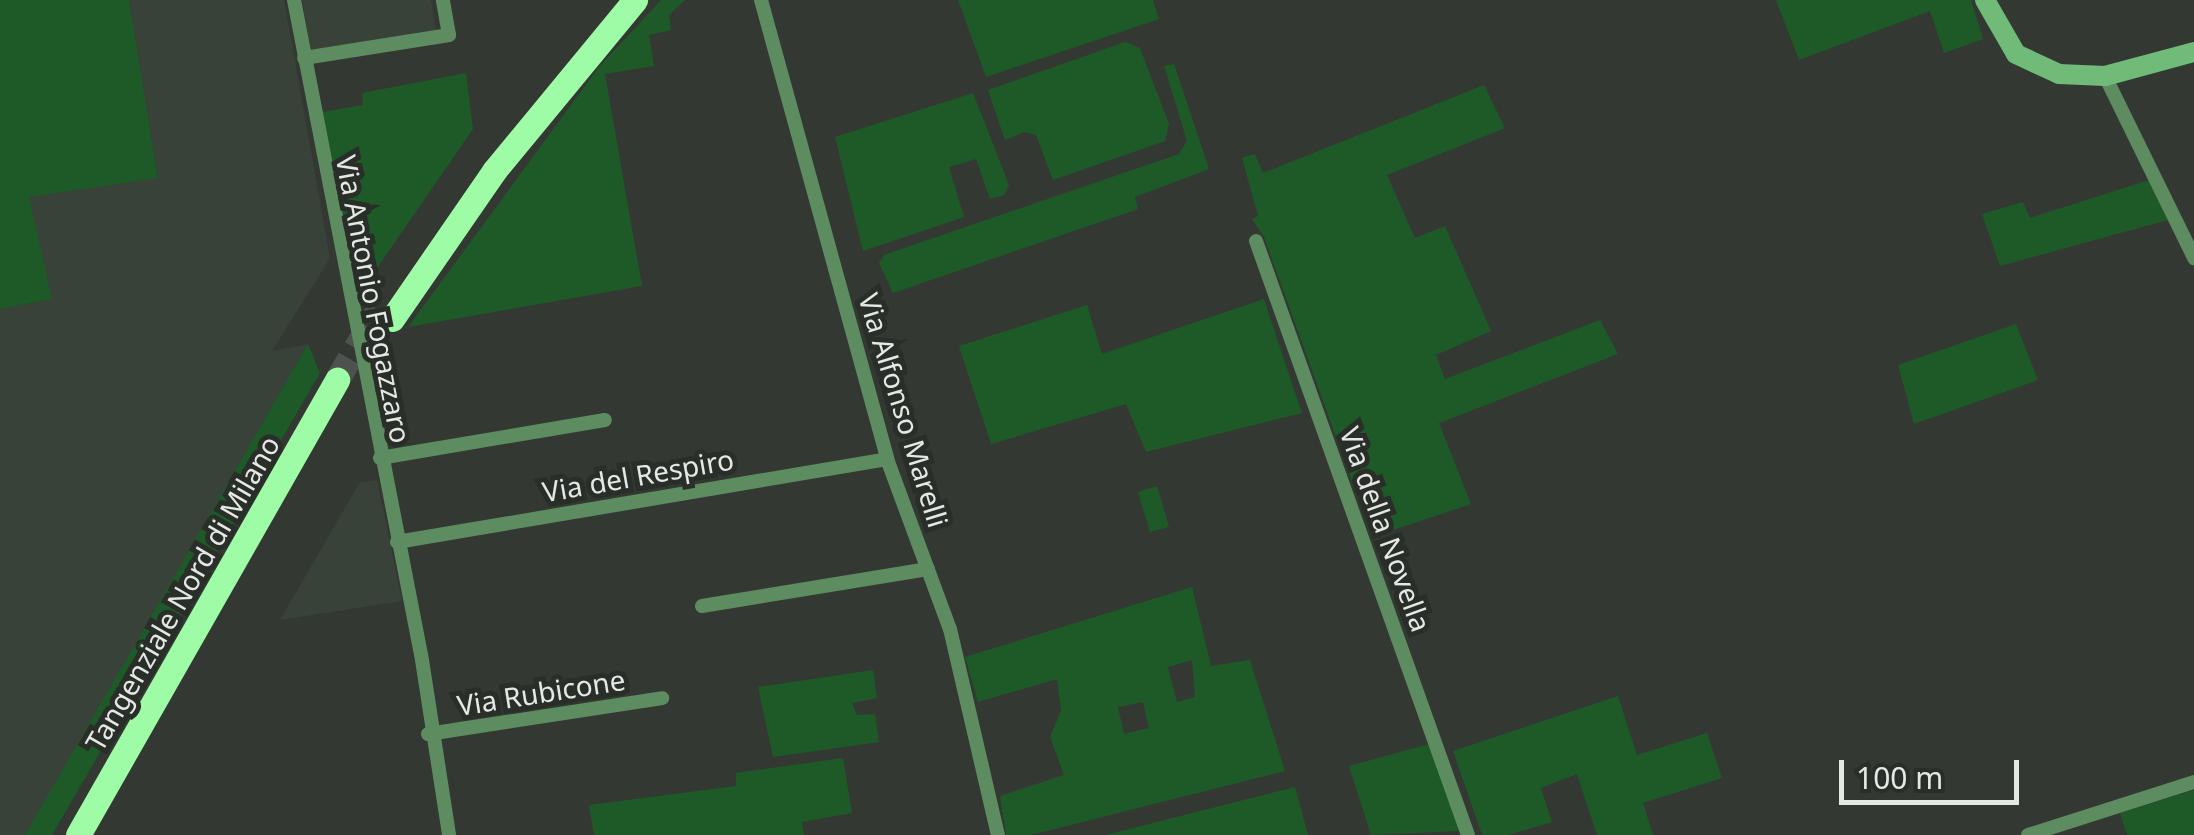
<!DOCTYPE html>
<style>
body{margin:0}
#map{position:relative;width:2194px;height:835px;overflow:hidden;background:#333833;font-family:"Noto Sans",sans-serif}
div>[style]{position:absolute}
.built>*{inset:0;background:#384239}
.green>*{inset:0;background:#1e5a28}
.motorway-tunnel>*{height:25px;margin-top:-12.5px;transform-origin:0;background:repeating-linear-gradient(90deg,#4e524e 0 25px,transparent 0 37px)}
.minor>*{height:14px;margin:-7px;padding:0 7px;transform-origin:7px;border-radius:7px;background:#5d8c61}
.secondary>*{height:20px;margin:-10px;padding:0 10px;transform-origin:10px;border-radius:10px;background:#6fbb77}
.motorway>*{height:25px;margin:-12.5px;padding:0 12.5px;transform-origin:12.5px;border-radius:12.5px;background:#9efca7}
span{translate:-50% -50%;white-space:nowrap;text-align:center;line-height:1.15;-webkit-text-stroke:10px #292e29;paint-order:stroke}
.street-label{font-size:28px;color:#e5e8e5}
.scale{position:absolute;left:1839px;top:760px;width:180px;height:45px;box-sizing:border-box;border:5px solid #e5e8e5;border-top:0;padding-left:12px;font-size:30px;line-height:35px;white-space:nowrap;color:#e5e8e5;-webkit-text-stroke:8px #292e29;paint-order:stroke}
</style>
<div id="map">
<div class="built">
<div style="clip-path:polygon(129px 0,284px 0,330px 258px,272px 351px,308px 344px,43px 808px,25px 835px,0 835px,0 309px,52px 299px,28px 197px,158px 177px)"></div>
<div style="clip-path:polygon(302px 0,431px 0,436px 30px,311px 51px)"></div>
<div style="clip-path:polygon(377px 480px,402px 601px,280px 620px,360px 482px)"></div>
</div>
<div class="green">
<div style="clip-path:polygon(0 0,129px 0,158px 178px,29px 197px,52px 299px,0 309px)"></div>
<div style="clip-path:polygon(661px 0,685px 0,669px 15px,671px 30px,649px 35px,654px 66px,605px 74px,642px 286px,408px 327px,599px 67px)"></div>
<div style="clip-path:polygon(958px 0,1153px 0,1159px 19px,986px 77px)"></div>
<div style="clip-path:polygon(1776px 0,1971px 0,1983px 39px,1944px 53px,1930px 11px,1799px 60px)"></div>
<div style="clip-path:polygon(1125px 42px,1140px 48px,1169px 124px,1165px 141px,1053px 180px,1036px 135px,1024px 132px,1005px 140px,988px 90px)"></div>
<div style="clip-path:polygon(1174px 64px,1209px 169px,1135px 197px,1138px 209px,893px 293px,879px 263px,884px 255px,1179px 154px,1187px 141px,1164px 66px)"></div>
<div style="clip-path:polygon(466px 73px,473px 129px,355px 300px,322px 112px,363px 105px,362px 93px)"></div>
<div style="clip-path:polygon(1484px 85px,1505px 128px,1387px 175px,1415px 238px,1445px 226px,1491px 331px,1436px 355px,1445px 379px,1600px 320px,1618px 354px,1439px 423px,1471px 504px,1372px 537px,1264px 237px,1252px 219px,1258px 216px,1242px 158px,1255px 154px,1263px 173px)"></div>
<div style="clip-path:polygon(973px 93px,1009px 185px,1004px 195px,990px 199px,976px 159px,949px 167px,964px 217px,863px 251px,835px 137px)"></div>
<div style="clip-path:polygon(2149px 180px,2168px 220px,2000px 266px,1982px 214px,2023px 202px,2030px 218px)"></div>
<div style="clip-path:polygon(1264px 299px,1302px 413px,1146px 452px,1126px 404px,991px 444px,959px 346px,1087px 305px,1102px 354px)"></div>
<div style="clip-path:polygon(2016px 324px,2038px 380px,1914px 424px,1898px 365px)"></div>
<div style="clip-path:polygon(308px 344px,320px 373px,52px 835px,25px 835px)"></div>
<div style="clip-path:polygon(1157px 486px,1169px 527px,1150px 532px,1138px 492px)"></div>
<div style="clip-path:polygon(evenodd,1192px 587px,1211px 666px,1250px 660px,1285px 771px,1031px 835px,1006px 835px,1000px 796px,1064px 775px,1050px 737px,1061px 711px,1057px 679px,978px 702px,965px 657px,1192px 587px,1192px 660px,1195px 697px,1177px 702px,1168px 667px,1192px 660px,1192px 587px,1143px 702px,1149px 728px,1124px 734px,1118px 707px,1143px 702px)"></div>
<div style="clip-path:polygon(873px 670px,877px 698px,852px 703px,857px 715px,875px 714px,879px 742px,773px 757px,758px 687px)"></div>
<div style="clip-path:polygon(1618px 696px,1637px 755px,1707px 733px,1722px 778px,1643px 803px,1653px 835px,1597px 835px,1577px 774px,1541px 788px,1552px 822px,1509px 835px,1482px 835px,1453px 751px)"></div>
<div style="clip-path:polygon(1429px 744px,1460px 831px,1371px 835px,1349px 766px)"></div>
<div style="clip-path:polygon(843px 758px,852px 813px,802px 822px,804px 835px,594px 835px,589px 805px,736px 786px,736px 773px)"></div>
<div style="clip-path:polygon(1295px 787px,1308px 835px,1106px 835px)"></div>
<div style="clip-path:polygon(2194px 790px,2194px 835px,2127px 835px,2120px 813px)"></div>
</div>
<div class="motorway-tunnel">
<div style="left:337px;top:380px;width:82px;rotate:-59.4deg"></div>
</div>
<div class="minor">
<div style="left:294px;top:0;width:672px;rotate:79.02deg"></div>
<div style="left:422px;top:660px;width:177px;rotate:81.2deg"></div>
<div style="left:761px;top:0;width:476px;rotate:74.6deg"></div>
<div style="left:887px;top:459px;width:181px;rotate:69.7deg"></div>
<div style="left:950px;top:629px;width:212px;rotate:76.9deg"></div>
<div style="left:304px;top:58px;width:147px;rotate:-9deg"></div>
<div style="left:449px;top:35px;width:36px;rotate:-100deg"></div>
<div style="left:2105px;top:76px;width:203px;rotate:63.9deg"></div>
<div style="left:1256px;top:241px;width:631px;rotate:70.36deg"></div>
<div style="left:380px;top:458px;width:228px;rotate:-9.6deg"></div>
<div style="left:397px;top:542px;width:497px;rotate:-9.6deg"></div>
<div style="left:702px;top:606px;width:229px;rotate:-9.3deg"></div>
<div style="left:428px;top:734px;width:237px;rotate:-8.7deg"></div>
<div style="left:2028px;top:835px;width:174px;rotate:-17.7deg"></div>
</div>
<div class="secondary">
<div style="left:1985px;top:0;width:62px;rotate:60.1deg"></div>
<div style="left:2016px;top:54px;width:47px;rotate:24.9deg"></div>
<div style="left:2059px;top:74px;width:46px;rotate:2.5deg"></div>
<div style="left:2105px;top:76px;width:92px;rotate:-15.1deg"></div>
</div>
<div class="motorway">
<div style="left:392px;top:319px;width:180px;rotate:-55.4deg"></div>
<div style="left:494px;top:171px;width:222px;rotate:-50.5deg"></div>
<div style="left:78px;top:835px;width:524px;rotate:-60.35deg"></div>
</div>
<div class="street-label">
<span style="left:374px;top:299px;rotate:79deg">Via Antonio Fogazzaro</span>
<span style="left:904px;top:410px;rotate:73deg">Via Alfonso Marelli</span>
<span style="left:638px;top:475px;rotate:-10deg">Via del Respiro</span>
<span style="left:1386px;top:529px;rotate:70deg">Via della Novella</span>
<span style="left:182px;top:593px;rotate:-60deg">Tangenziale Nord di Milano</span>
<span style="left:541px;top:692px;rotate:-9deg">Via Rubicone</span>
</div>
<div class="scale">100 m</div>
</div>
